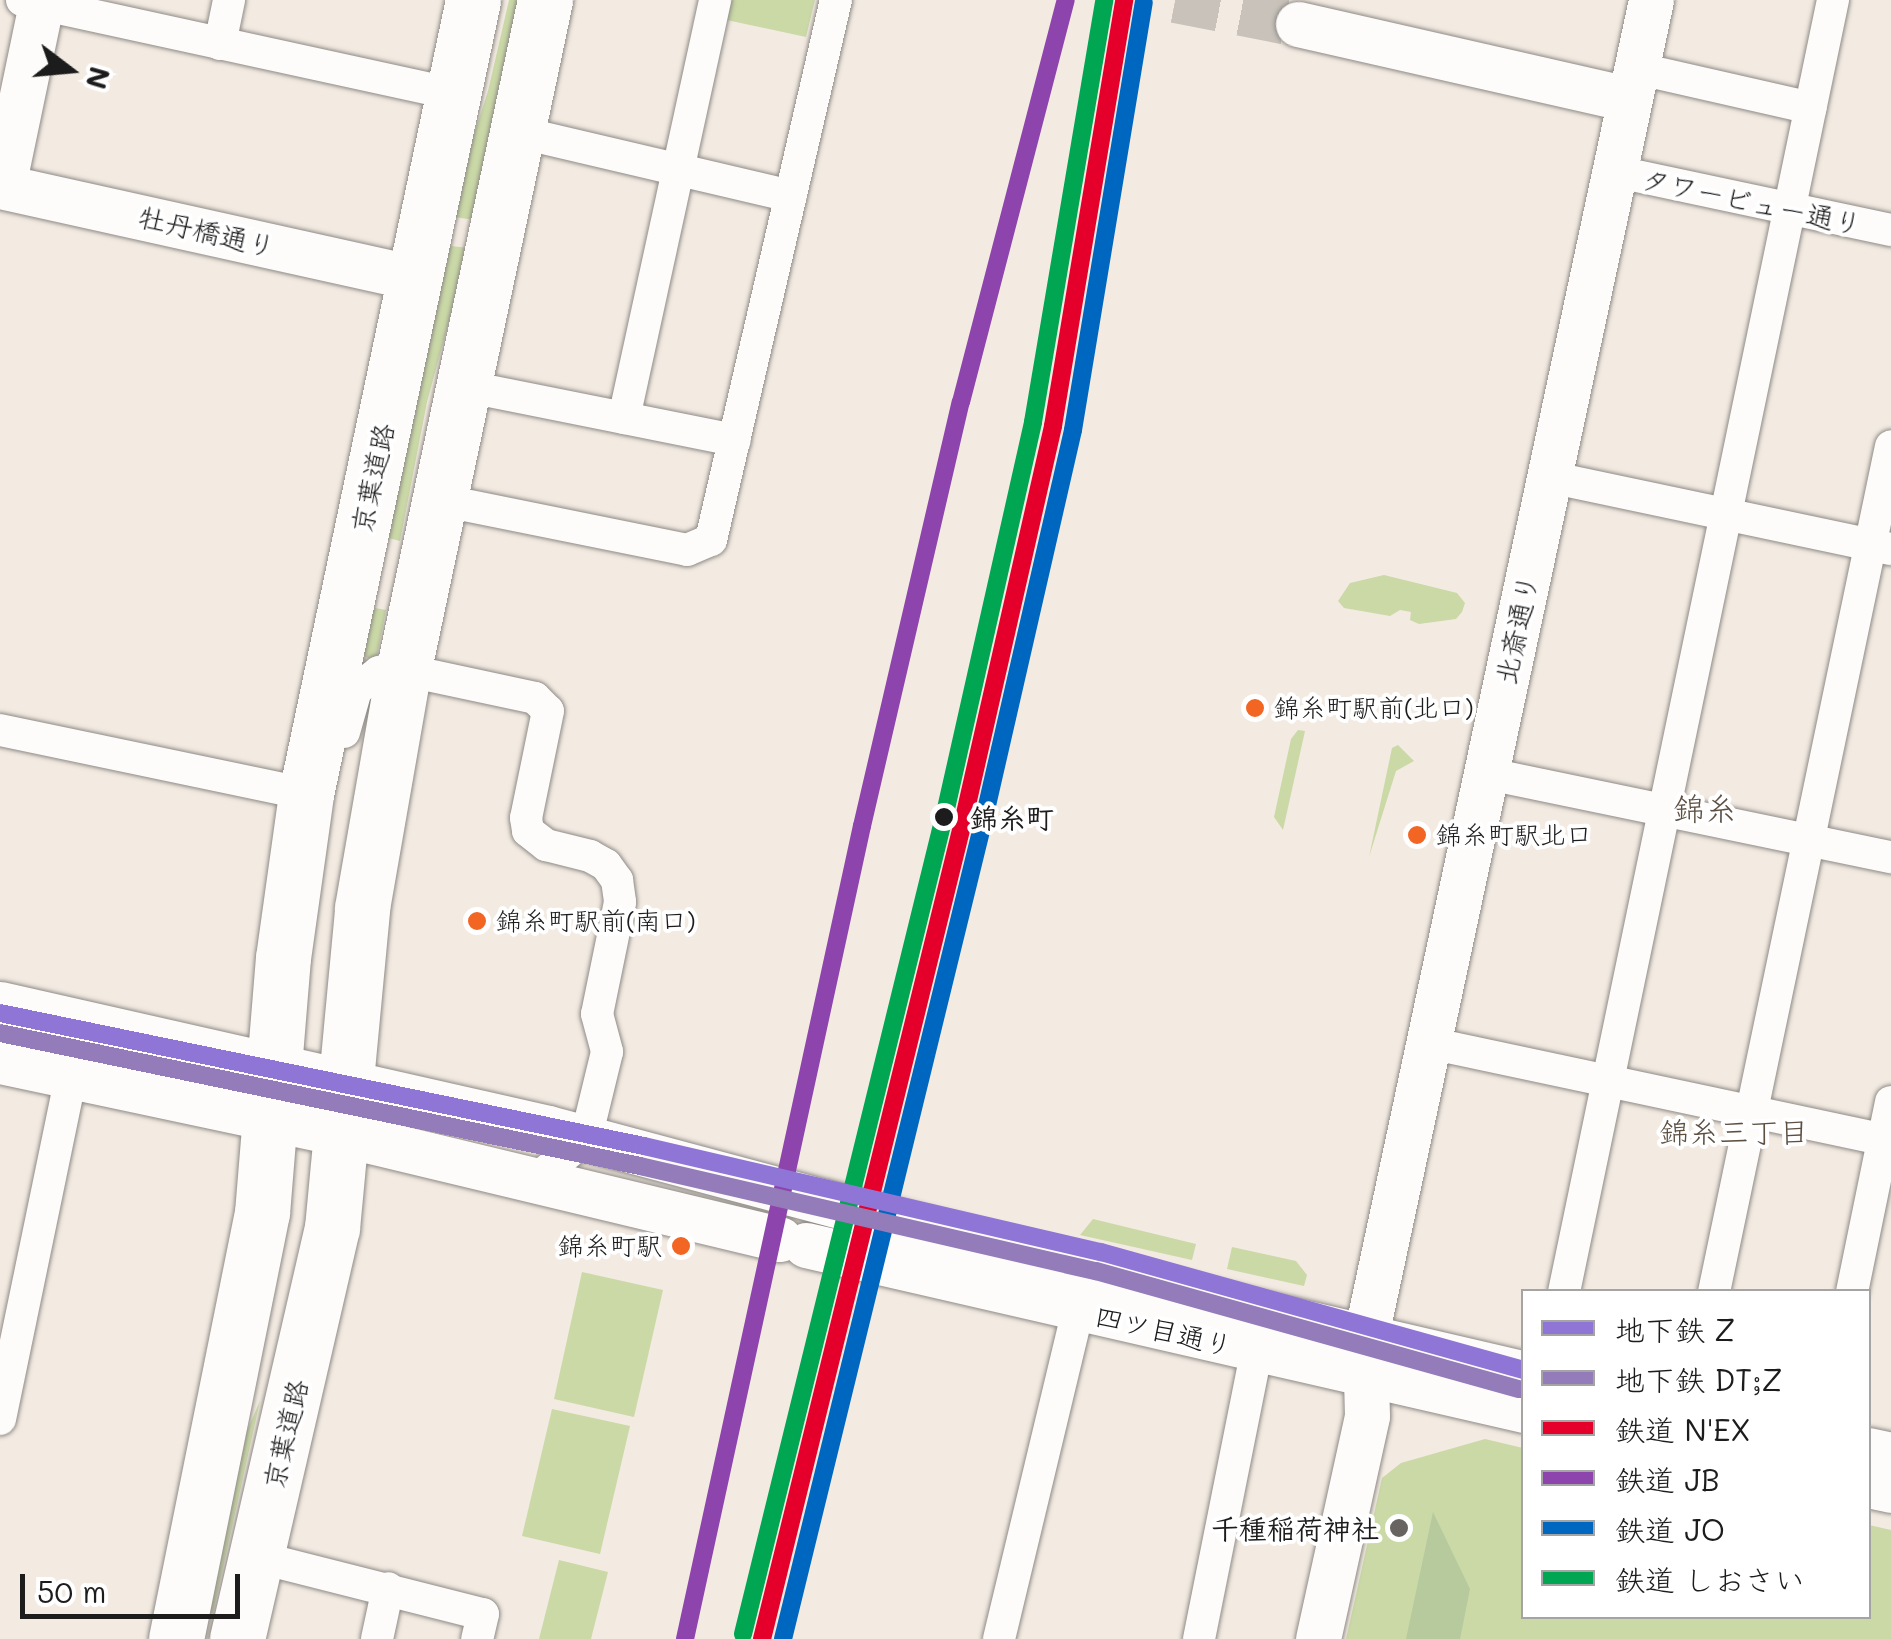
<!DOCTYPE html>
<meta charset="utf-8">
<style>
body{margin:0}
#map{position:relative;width:1891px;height:1639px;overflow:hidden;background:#f3ebe2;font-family:Mali,"Klee One",sans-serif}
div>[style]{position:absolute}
.green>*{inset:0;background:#cad9a6}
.forest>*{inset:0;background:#b7ca9e}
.secondary-tunnel>*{height:45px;margin-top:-22.5px;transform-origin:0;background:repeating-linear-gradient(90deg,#c8c2ba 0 45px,transparent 0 67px)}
.roads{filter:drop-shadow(0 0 2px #8e8a86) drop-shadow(0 0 2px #8e8a86)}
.street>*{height:32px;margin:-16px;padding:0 16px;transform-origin:16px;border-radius:16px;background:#fdfcfb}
.secondary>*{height:45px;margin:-22.5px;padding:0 22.5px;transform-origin:22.5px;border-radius:22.5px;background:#fdfcfb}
.highway>*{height:55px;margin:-27.5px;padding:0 27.5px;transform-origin:27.5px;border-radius:27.5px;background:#fdfcfb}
.rail-1>*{height:18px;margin:-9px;padding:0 9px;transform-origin:9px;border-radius:9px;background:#e4002b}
.rail-2>*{height:18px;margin:-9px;padding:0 9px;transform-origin:9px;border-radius:9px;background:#8e44ad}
.rail-3>*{height:18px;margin:-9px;padding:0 9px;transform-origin:9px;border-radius:9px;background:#0067c0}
.rail-4>*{height:18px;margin:-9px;padding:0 9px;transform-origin:9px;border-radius:9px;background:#00a651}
.metro-1>*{height:18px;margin:-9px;padding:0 9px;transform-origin:9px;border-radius:9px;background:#8f76d6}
.metro-2>*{height:18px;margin:-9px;padding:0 9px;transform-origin:9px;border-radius:9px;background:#937cb9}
.dots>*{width:28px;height:28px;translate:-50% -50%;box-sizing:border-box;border:5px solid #fff;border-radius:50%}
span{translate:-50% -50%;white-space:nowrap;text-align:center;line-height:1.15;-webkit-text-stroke:8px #fff;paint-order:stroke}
.bus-label{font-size:26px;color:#1c1c1c}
.left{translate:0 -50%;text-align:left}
.right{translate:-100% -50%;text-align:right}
.street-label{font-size:28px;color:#1c1c1c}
.stop-label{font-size:28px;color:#1c1c1c;font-weight:700}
.poi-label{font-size:28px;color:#1c1c1c;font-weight:700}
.neighbourhood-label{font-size:30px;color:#5d5043}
.quarter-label{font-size:32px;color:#5d5043}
.legend{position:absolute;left:1521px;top:1289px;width:350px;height:330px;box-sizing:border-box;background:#fff;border:2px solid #a4a4a4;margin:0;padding:12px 18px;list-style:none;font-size:30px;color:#1c1c1c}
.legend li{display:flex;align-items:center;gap:20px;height:50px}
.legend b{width:50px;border:2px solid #a4a4a4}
.north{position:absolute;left:20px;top:20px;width:100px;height:100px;-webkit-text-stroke:8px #fff;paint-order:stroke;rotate:106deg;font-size:28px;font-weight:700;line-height:40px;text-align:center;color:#1c1c1c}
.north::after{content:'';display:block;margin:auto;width:35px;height:45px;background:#1c1c1c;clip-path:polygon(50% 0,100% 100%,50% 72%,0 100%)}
.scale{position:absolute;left:20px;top:1574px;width:220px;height:45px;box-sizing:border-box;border:5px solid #1c1c1c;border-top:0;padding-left:12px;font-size:30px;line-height:35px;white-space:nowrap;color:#1c1c1c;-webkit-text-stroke:8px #fff;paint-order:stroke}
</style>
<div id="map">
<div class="green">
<div style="clip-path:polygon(509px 0,522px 0,474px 220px,448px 216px,488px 91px)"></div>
<div style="clip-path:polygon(726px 0,815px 0,806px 37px,722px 19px)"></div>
<div style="clip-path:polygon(442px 245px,469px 248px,427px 402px,400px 541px,381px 536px)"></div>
<div style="clip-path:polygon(1384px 575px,1457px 593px,1465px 603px,1462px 612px,1456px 619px,1419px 624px,1410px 620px,1411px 612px,1400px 610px,1390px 616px,1344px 608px,1338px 601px,1350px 583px)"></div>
<div style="clip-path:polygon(370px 607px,386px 610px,376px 660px,359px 655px)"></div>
<div style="clip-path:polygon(1298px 730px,1305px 731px,1283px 830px,1274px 817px,1291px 739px)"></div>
<div style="clip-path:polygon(1398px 745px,1414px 761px,1396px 771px,1369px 857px,1392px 748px)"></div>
<div style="clip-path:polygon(1093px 1219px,1196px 1244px,1192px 1260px,1080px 1235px)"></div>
<div style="clip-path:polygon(1232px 1247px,1296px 1261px,1307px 1275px,1304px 1286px,1227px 1269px)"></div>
<div style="clip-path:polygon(582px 1272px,663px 1290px,634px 1417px,554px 1399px)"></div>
<div style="clip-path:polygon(260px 1401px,213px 1613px,206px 1611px,245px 1435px)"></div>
<div style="clip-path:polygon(552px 1409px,630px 1426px,600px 1554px,522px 1536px)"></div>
<div style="clip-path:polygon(1485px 1439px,1523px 1448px,1524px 1616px,1868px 1616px,1869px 1525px,1891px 1530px,1891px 1639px,1346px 1639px,1382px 1478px,1401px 1463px)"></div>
<div style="clip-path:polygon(559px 1560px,608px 1572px,591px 1639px,539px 1639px)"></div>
</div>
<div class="forest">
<div style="clip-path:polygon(1433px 1512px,1470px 1589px,1460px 1639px,1406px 1639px)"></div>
</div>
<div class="secondary-tunnel">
<div style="left:1175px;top:0;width:125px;rotate:11deg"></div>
</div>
<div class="roads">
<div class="street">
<div style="left:22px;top:0;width:441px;rotate:12.3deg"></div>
<div style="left:220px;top:44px;width:45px;rotate:-78.4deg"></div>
<div style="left:1635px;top:68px;width:180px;rotate:12.8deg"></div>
<div style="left:518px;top:132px;width:280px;rotate:13.2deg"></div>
<div style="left:1613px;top:171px;width:284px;rotate:12deg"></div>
<div style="left:464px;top:386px;width:276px;rotate:11.3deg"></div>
<div style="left:624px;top:418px;width:428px;rotate:-77.7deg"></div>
<div style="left:1549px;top:477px;width:349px;rotate:11.9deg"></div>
<div style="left:440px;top:500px;width:252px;rotate:11.4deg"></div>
<div style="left:687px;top:550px;width:26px;rotate:-23deg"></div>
<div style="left:711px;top:540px;width:554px;rotate:-76.97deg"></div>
<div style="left:0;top:730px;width:313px;rotate:11.8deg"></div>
<div style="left:344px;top:732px;width:44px;rotate:-74.1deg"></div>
<div style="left:356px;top:690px;width:29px;rotate:-38deg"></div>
<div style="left:379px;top:672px;width:16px;rotate:-14deg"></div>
<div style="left:395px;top:668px;width:143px;rotate:12.1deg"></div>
<div style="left:535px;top:698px;width:18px;rotate:45deg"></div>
<div style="left:548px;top:711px;width:109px;rotate:101.6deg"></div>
<div style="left:526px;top:818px;width:13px;rotate:81deg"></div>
<div style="left:528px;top:831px;width:23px;rotate:38deg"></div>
<div style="left:546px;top:845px;width:45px;rotate:14deg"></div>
<div style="left:590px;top:856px;width:18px;rotate:29deg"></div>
<div style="left:606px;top:865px;width:19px;rotate:54deg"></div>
<div style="left:617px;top:880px;width:22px;rotate:82deg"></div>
<div style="left:620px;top:902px;width:114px;rotate:101.6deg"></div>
<div style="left:597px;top:1014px;width:39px;rotate:75deg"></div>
<div style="left:607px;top:1052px;width:89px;rotate:103.7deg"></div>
<div style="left:586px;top:1138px;width:64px;rotate:140.1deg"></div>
<div style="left:1484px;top:773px;width:416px;rotate:11.7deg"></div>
<div style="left:1429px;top:1043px;width:472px;rotate:12deg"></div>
<div style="left:1564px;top:1292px;width:1320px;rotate:-78.24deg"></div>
<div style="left:1714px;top:1292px;width:864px;rotate:-78.18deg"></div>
<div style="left:1852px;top:1292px;width:194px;rotate:-78.4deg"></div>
<div style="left:0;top:1419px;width:350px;rotate:-78.3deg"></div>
<div style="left:257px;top:1557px;width:233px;rotate:14.2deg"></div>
<div style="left:483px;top:1614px;width:26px;rotate:103deg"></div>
<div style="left:377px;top:1639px;width:52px;rotate:-77.8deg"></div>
<div style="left:999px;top:1639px;width:363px;rotate:-76.5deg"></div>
<div style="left:1199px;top:1639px;width:295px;rotate:-78.7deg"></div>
</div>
<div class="secondary">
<div style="left:1298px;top:24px;width:338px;rotate:12.8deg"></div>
<div style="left:0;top:186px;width:424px;rotate:12.5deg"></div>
<div style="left:3px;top:186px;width:190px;rotate:-78.2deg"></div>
<div style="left:0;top:1004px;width:562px;rotate:12.75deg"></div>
<div style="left:548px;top:1128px;width:558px;rotate:14.96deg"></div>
<div style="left:1087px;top:1272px;width:449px;rotate:13.1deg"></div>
<div style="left:0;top:1061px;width:350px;rotate:12deg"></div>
<div style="left:342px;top:1134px;width:450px;rotate:13.5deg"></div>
<div style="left:806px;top:1245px;width:737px;rotate:12.94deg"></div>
<div style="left:1868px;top:1450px;width:24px;rotate:12deg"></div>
<div style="left:1868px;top:1485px;width:24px;rotate:12deg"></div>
<div style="left:1318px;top:1639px;width:228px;rotate:-77.6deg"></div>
<div style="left:1367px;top:1416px;width:76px;rotate:-91.5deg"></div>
<div style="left:1365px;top:1340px;width:1370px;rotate:-77.95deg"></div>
</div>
<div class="highway">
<div style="left:176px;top:1639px;width:435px;rotate:-78.6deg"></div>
<div style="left:262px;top:1213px;width:256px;rotate:-85.3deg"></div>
<div style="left:283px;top:958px;width:166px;rotate:-82deg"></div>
<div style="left:306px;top:794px;width:811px;rotate:-78.12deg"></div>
<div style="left:237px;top:1639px;width:422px;rotate:-77deg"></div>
<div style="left:332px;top:1228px;width:321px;rotate:-84.6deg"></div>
<div style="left:362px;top:908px;width:244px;rotate:-80.1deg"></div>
<div style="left:404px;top:668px;width:683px;rotate:-78.08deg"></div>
</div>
</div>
<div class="rail-1">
<div style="left:762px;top:1639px;width:845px;rotate:-76.18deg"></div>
<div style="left:964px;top:818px;width:402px;rotate:-77.2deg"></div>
<div style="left:1053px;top:426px;width:432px;rotate:-80.5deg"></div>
</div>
<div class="rail-2">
<div style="left:685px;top:1639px;width:832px;rotate:-77.72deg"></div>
<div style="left:862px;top:826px;width:435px;rotate:-76.9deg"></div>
<div style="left:961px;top:402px;width:415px;rotate:-75.4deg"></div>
</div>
<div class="rail-3">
<div style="left:783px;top:1639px;width:840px;rotate:-76.23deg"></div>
<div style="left:983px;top:823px;width:403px;rotate:-77.1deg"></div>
<div style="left:1073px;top:430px;width:433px;rotate:-80.6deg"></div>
</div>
<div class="rail-4">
<div style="left:743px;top:1634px;width:845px;rotate:-76.18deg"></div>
<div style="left:945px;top:813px;width:401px;rotate:-77.3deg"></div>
<div style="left:1033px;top:422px;width:428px;rotate:-80.4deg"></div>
</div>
<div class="metro-1">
<div style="left:0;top:1013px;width:658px;rotate:11.67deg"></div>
<div style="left:644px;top:1146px;width:469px;rotate:13.1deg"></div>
<div style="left:1101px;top:1252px;width:439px;rotate:15.6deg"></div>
</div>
<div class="metro-2">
<div style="left:0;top:1033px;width:654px;rotate:11.74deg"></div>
<div style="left:640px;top:1166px;width:468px;rotate:13deg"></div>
<div style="left:1096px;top:1271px;width:439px;rotate:15.6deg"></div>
</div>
<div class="dots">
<div style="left:1255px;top:708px;background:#f26522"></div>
<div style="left:944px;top:817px;background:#1c1c1c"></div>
<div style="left:1417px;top:835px;background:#f26522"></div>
<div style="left:477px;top:921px;background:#f26522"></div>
<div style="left:681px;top:1246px;background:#f26522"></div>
<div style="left:1399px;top:1528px;background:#676461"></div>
</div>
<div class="bus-label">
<span class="left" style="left:1274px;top:708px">錦糸町駅前(北口)</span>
<span class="left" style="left:1436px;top:835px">錦糸町駅北口</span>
<span class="left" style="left:496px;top:921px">錦糸町駅前(南口)</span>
<span class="right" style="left:662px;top:1246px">錦糸町駅</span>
</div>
<div class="street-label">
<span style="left:1752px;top:201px;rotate:12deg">タワービュー通り</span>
<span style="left:207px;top:231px;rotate:13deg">牡丹橋通り</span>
<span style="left:372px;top:478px;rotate:-78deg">京葉道路</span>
<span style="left:1516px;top:629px;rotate:-78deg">北斎通り</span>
<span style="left:1164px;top:1330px;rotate:13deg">四ツ目通り</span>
<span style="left:285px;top:1434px;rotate:-77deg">京葉道路</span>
</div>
<div class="stop-label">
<span class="left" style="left:970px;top:817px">錦糸町</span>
</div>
<div class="poi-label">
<span class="right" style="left:1379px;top:1528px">千種稲荷神社</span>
</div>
<div class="neighbourhood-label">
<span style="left:1734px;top:1131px">錦糸三丁目</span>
</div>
<div class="quarter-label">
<span style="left:1705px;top:807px">錦糸</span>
</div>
<ul class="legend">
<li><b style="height:12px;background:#8f76d6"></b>地下鉄 Z</li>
<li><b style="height:12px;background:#937cb9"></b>地下鉄 DT;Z</li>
<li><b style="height:12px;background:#e4002b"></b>鉄道 N'EX</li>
<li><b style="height:12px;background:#8e44ad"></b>鉄道 JB</li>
<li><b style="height:12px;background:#0067c0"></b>鉄道 JO</li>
<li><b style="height:12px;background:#00a651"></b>鉄道 しおさい</li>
</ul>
<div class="north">N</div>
<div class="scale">50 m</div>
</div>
